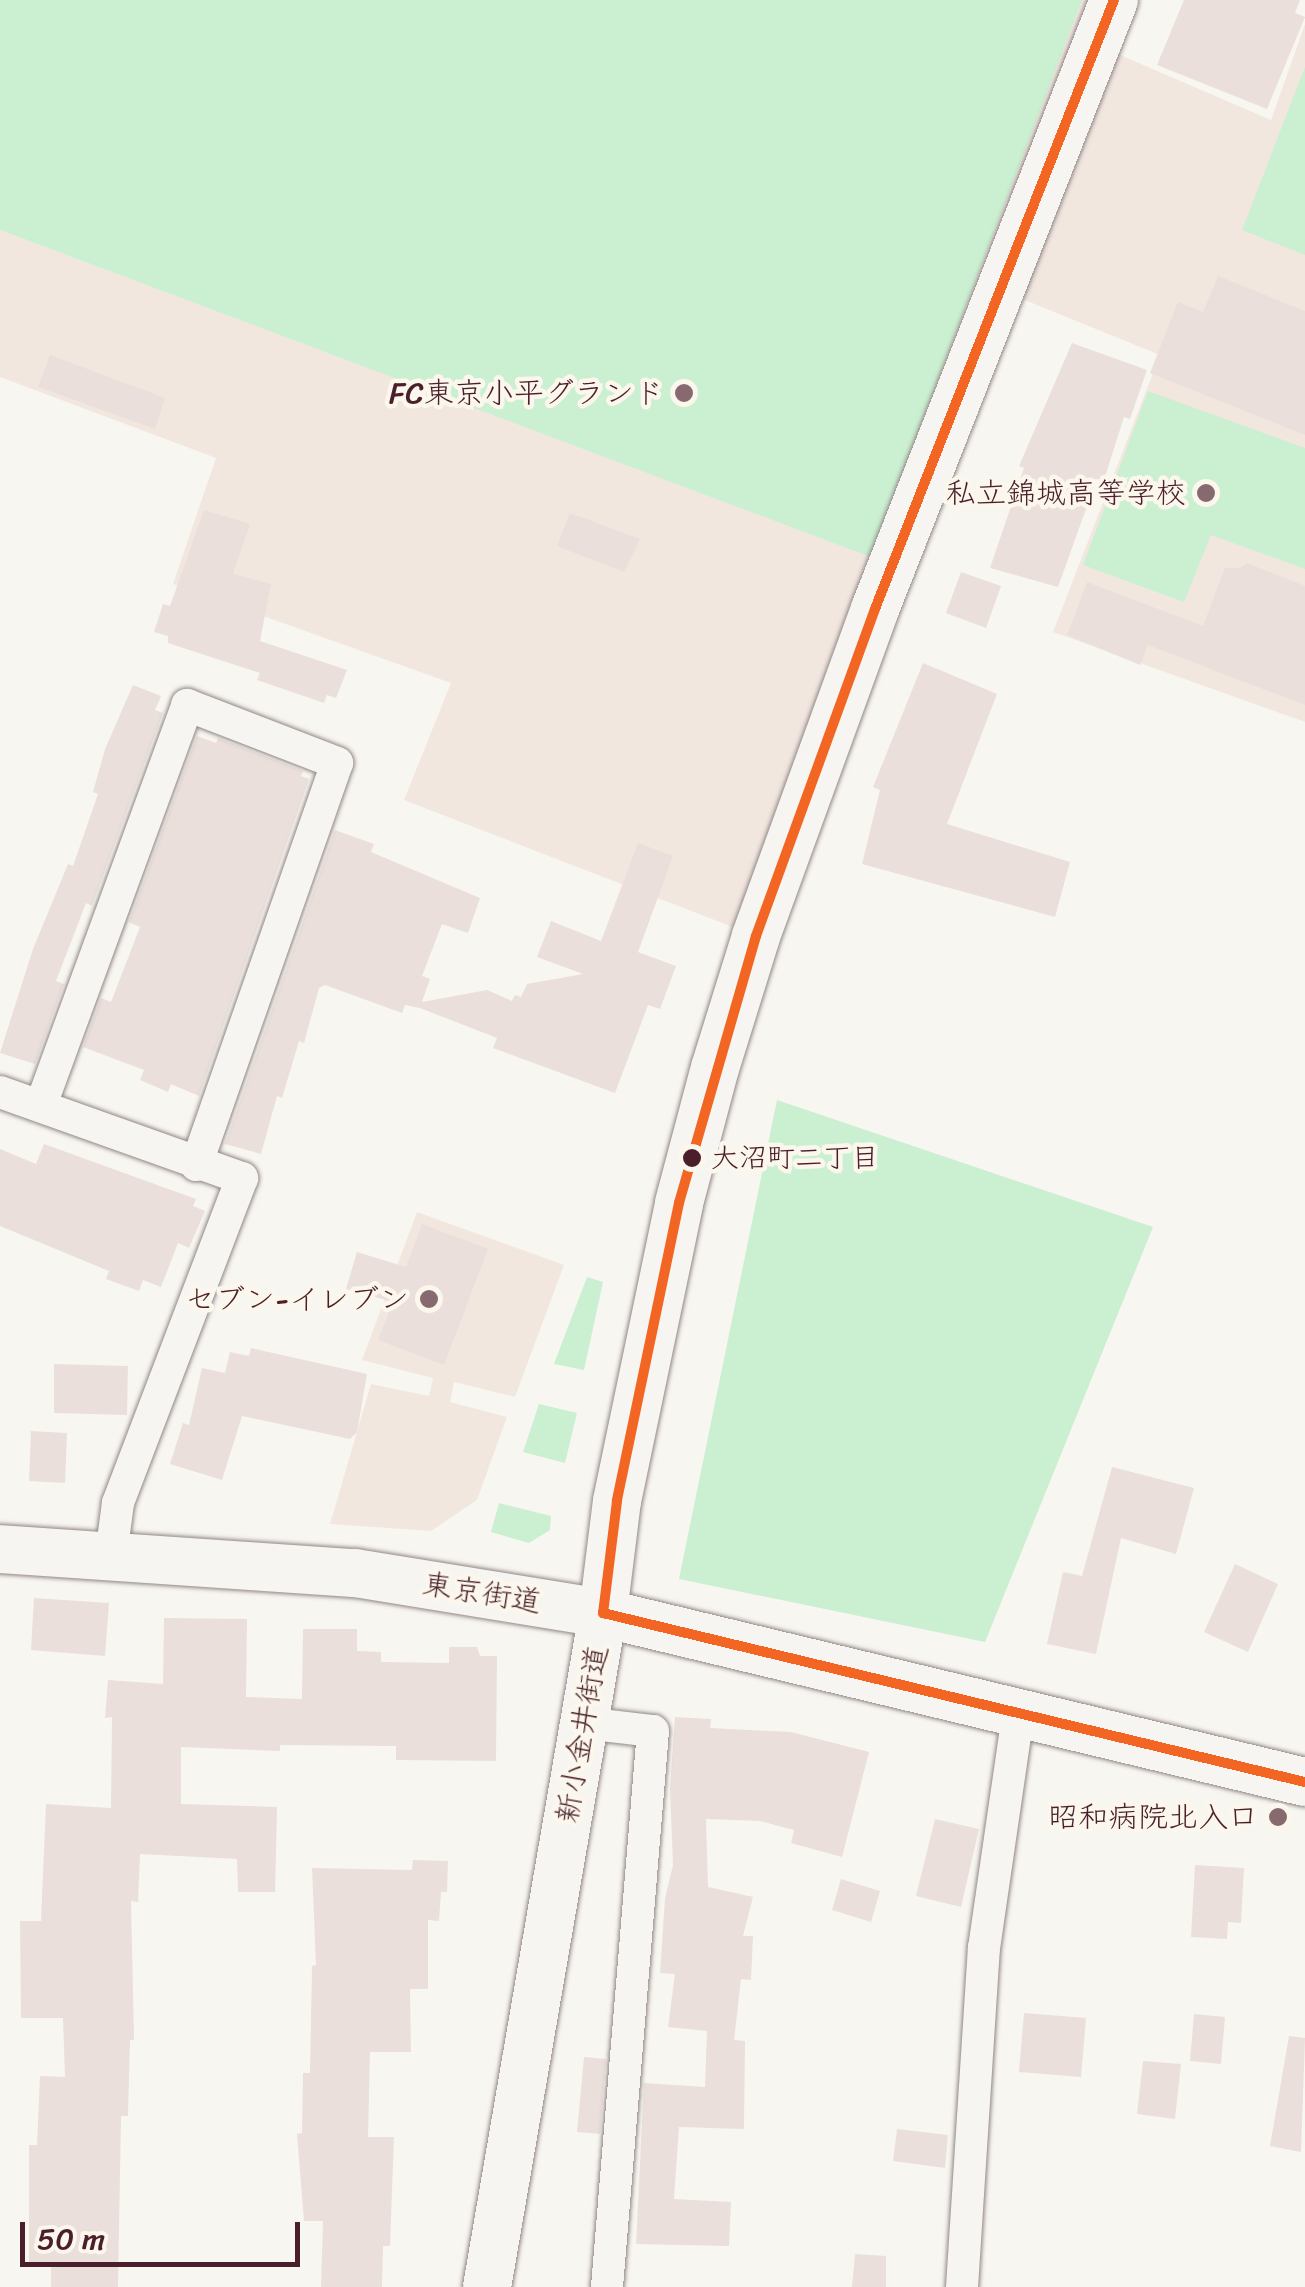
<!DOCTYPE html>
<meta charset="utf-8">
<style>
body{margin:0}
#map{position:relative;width:1305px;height:2287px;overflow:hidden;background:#f8f6f0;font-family:Sriracha,"Klee One",sans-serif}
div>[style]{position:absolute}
.built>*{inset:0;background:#f2e7df}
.green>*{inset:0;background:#caefd1}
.building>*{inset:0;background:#eadfdb}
.roads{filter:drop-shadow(0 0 2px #918787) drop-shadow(0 0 2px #918787)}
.minor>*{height:32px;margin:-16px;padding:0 16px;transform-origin:16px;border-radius:16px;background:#f6f5f1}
.secondary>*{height:48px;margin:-24px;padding:0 24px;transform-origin:24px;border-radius:24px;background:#f6f5f1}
.bus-1>*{height:10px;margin:-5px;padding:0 5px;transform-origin:5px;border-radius:5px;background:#f26522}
.dots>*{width:28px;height:28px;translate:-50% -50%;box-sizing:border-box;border:5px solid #fbf7ec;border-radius:50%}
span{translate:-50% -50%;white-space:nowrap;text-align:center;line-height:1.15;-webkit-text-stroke:9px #fbf7ec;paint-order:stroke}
.bus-label{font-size:28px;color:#4a1f2b}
.left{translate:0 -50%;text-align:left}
.poi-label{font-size:30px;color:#4a1f2b}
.right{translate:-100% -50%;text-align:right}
.street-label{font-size:30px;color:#4a1f2b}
.scale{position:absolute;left:20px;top:2222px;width:280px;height:45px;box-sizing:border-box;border:5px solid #4a1f2b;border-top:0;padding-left:12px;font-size:30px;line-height:35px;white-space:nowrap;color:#4a1f2b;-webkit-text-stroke:8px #fbf7ec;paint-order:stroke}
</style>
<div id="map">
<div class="built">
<div style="clip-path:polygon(1082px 0,1114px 0,1097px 45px,1271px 120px,1305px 24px,1305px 722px,1053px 632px,1160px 355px,1000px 290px,756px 936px,404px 800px,451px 683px,173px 584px,216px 458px,0 377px,0 230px,871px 556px)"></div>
<div style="clip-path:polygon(417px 1212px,564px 1265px,515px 1397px,454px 1382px,450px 1402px,507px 1417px,477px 1500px,431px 1531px,330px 1524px,371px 1384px,429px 1396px,433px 1378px,362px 1360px)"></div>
</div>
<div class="green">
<div style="clip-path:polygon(0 0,1082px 0,871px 557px,0 230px)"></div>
<div style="clip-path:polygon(1305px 67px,1305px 255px,1242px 230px)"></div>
<div style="clip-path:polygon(1148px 391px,1305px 448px,1305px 569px,1211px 535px,1184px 602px,1083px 565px)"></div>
<div style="clip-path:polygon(777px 1100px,1153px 1227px,985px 1642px,679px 1579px)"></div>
<div style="clip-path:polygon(587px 1277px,603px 1282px,584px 1370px,554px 1364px)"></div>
<div style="clip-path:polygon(539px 1404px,577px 1413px,565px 1463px,523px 1452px)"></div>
<div style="clip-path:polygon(499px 1503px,551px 1516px,550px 1530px,529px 1543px,491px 1532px)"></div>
</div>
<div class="building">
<div style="clip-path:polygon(1184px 0,1300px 0,1295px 13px,1305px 17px,1267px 109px,1157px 65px)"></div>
<div style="clip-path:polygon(1218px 276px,1305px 311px,1305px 435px,1150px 373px,1178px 302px,1203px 312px)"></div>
<div style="clip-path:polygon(1072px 343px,1147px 370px,1130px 419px,1124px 417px,1103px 483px,1096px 481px,1058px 587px,990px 568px,1024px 468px,1019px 466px)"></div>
<div style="clip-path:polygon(50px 355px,165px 398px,155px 429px,38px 387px)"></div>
<div style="clip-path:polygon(204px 510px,250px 524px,233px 574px,271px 584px,260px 641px,347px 670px,336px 698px,327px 695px,324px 703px,257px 680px,260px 673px,168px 643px,168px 636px,154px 632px,163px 604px,170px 606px)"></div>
<div style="clip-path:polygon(570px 513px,640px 539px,624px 572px,557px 546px)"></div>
<div style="clip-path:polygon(1247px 563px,1305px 586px,1305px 705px,1148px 645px,1140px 665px,1067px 635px,1087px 582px,1203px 626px,1225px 568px,1240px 568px)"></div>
<div style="clip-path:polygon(961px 572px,1001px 586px,986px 628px,946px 613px)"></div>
<div style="clip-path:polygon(923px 663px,997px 694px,947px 824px,1070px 862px,1055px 917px,862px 864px,880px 790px,873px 787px)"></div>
<div style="clip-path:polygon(133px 685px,161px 696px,155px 710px,163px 713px,92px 906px,86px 903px,56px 981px,64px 984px,35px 1064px,0 1053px,33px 949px,68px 864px,73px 866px,98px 794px,93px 792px,105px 749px)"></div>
<div style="clip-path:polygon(197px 736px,216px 743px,218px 738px,303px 771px,301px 776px,309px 779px,199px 1096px,171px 1084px,168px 1092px,140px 1080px,144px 1070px,83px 1047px,101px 998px,111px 1002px,140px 927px,129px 922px)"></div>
<div style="clip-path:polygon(335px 830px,374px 844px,371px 852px,480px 898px,468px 933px,442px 924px,422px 976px,430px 979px,422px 1002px,487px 990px,512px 1001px,515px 995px,521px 997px,527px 984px,583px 974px,537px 957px,551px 921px,601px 941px,638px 843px,673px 856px,638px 952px,676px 966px,660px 1009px,648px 1005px,615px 1093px,493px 1048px,497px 1038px,420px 1008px,405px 1005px,402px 1013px,325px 985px,319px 988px,304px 1043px,299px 1041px,282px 1098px,277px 1096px,261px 1154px,225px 1144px)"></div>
<div style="clip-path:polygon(44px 1144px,196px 1199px,193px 1206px,205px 1211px,189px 1248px,178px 1243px,161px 1287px,143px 1280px,139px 1291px,106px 1279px,109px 1271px,0 1226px,0 1149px,36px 1164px)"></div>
<div style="clip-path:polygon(422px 1224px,488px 1249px,444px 1365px,378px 1340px,393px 1302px,346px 1289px,357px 1252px,406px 1267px)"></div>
<div style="clip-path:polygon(251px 1348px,367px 1374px,357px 1432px,350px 1439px,242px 1416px,222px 1480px,170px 1464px,183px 1423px,189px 1425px,202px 1368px,225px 1373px,230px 1352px,249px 1356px)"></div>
<div style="clip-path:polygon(54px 1364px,128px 1366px,127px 1415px,54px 1413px)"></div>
<div style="clip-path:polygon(31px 1431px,67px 1433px,65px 1483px,29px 1481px)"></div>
<div style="clip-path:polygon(1112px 1467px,1194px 1488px,1176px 1554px,1121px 1538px,1096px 1654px,1047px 1644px,1063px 1572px,1082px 1576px)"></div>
<div style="clip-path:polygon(1235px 1564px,1278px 1584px,1248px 1652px,1204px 1632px)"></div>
<div style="clip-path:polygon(34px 1598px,109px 1603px,105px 1656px,31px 1650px)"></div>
<div style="clip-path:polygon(164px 1618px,247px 1619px,246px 1697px,302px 1699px,303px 1629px,357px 1629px,357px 1651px,381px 1652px,381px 1662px,449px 1663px,449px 1647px,477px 1647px,480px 1656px,497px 1656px,496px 1761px,396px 1760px,396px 1746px,280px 1745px,280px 1751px,181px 1747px,181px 1804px,277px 1807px,275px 1892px,238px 1892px,237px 1859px,140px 1854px,138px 1902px,131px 1901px,134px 2040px,130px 2040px,128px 2116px,121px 2116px,118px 2287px,51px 2287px,51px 2267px,29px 2266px,29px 2145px,37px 2145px,40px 2076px,65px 2077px,63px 2018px,21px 2018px,20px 1921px,41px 1921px,46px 1804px,111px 1808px,112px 1717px,105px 1718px,108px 1680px,163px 1684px)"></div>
<div style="clip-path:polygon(675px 1717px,711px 1719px,710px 1728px,791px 1732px,869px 1752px,842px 1857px,791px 1843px,794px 1830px,760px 1821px,706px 1819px,708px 1887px,753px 1897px,743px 1936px,753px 1936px,751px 1980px,741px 1979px,734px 2040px,745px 2041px,744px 2129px,679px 2127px,674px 2199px,731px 2202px,729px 2246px,636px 2244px,644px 2083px,705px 2087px,707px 2031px,668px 2027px,675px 1974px,660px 1973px,665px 1898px,673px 1865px,670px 1789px)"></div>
<div style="clip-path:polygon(935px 1819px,979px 1829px,961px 1907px,916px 1896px)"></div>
<div style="clip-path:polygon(413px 1860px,448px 1861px,447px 1892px,441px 1892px,439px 1921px,428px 1920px,428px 1989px,410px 1989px,411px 2052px,370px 2052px,368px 2137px,394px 2137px,390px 2246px,383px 2246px,382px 2287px,321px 2287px,323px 2221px,304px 2221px,297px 2134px,302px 2133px,303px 2073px,310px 2073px,312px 1966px,316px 1965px,312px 1868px,412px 1870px)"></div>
<div style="clip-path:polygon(1195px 1865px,1244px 1868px,1241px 1923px,1228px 1922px,1227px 1939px,1191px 1937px)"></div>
<div style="clip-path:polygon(841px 1879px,880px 1891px,871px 1922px,832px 1910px)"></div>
<div style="clip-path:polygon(1024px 2013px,1086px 2018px,1081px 2077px,1019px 2072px)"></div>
<div style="clip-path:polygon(1194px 2014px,1225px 2017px,1221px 2064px,1190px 2061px)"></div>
<div style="clip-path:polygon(1289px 2036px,1305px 2038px,1301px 2152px,1270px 2146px)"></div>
<div style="clip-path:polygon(584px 2057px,606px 2059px,600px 2134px,577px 2132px)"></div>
<div style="clip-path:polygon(1143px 2061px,1181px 2064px,1175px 2119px,1137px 2114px)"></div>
<div style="clip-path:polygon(897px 2129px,948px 2135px,945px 2168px,893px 2161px)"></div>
<div style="clip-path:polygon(855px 2254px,886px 2256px,886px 2287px,852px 2287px)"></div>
</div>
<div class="roads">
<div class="minor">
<div style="left:0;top:1092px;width:257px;rotate:19.6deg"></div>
<div style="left:242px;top:1178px;width:348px;rotate:110.9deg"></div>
<div style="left:118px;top:1503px;width:52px;rotate:97.7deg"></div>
<div style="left:41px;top:1105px;width:426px;rotate:-69.9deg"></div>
<div style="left:187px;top:705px;width:161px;rotate:21.1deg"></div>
<div style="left:337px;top:763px;width:426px;rotate:109.3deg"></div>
<div style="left:584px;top:1723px;width:69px;rotate:6.6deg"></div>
<div style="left:653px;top:1731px;width:558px;rotate:94.73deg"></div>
<div style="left:962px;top:2287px;width:340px;rotate:-86.3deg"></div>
<div style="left:984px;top:1948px;width:236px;rotate:-81.7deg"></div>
</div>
<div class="secondary">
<div style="left:0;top:1549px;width:356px;rotate:3.9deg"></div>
<div style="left:355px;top:1573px;width:251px;rotate:9.2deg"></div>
<div style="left:603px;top:1613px;width:722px;rotate:13.54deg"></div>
<div style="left:487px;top:2287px;width:684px;rotate:-80.23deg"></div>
<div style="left:603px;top:1613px;width:113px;rotate:-82.9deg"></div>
<div style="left:617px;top:1501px;width:304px;rotate:-78.2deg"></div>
<div style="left:679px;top:1203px;width:140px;rotate:-75.1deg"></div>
<div style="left:715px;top:1068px;width:138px;rotate:-72.7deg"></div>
<div style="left:756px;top:936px;width:348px;rotate:-70deg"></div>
<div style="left:875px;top:609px;width:654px;rotate:-68.57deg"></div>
</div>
</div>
<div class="bus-1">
<div style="left:1114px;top:0;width:654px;rotate:111.43deg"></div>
<div style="left:875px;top:609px;width:348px;rotate:110deg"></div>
<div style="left:756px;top:936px;width:278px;rotate:106.1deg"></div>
<div style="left:679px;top:1203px;width:304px;rotate:101.8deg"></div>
<div style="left:617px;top:1501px;width:113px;rotate:97.1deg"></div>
<div style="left:603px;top:1613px;width:722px;rotate:13.54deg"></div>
</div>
<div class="dots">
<div style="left:684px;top:393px;background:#876a70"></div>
<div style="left:1206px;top:493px;background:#876a70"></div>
<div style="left:692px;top:1158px;background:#4a1f2b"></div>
<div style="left:429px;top:1299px;background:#876a70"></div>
<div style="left:1278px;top:1817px;background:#876a70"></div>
</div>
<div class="bus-label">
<span class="left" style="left:711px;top:1158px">大沼町二丁目</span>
</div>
<div class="poi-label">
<span class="right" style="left:664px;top:393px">FC東京小平グランド</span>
<span class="right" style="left:1186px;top:493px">私立錦城高等学校</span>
<span class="right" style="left:409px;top:1299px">セブン-イレブン</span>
<span class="right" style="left:1258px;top:1817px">昭和病院北入口</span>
</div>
<div class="street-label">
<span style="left:482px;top:1593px;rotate:9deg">東京街道</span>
<span style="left:582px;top:1734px;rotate:-80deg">新小金井街道</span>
</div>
<div class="scale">50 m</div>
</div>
